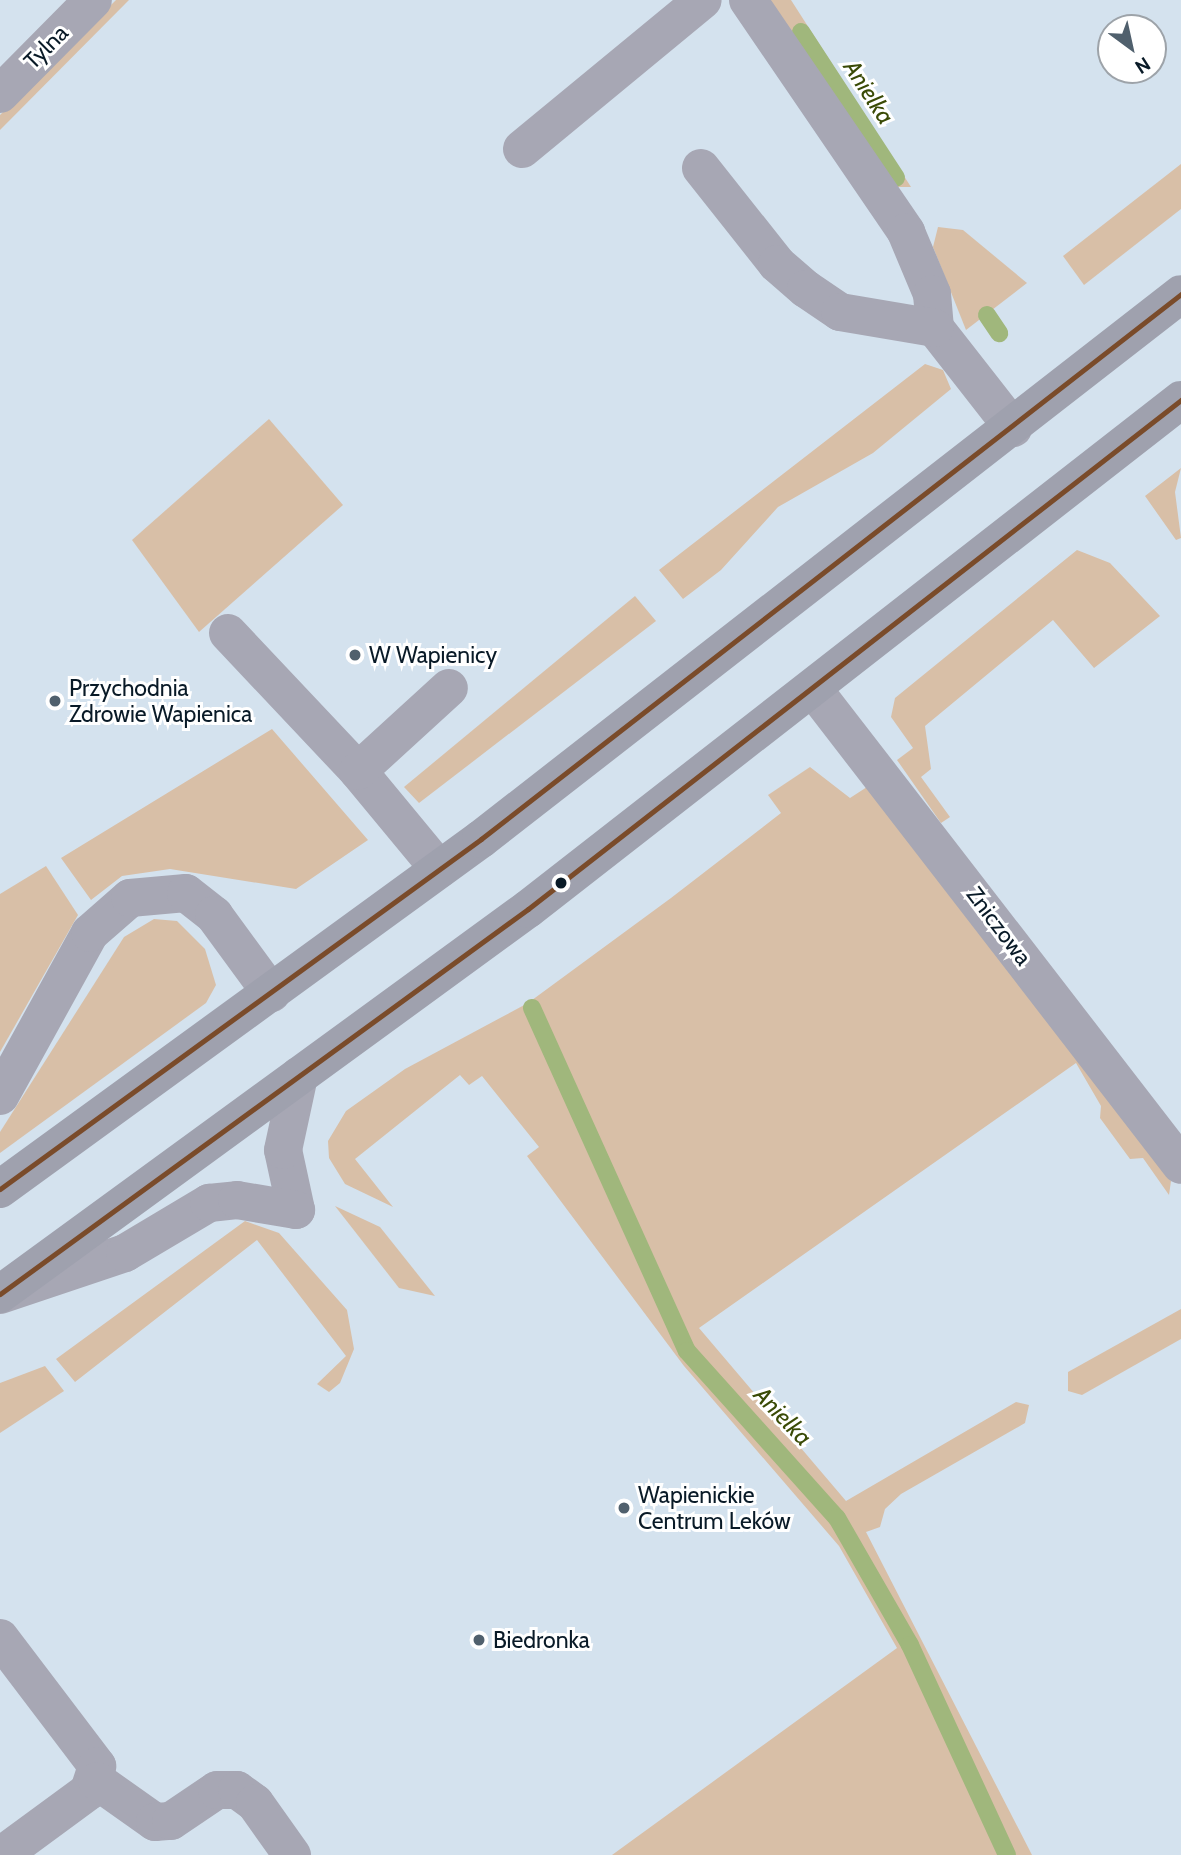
<!DOCTYPE html>
<meta charset="utf-8">
<style>
body{margin:0}
#map{position:relative;width:1181px;height:1855px;overflow:hidden;background:#d4e2ee;font-family:Cabin,sans-serif}
div>[style]{position:absolute}
.green>*{inset:0;background:#d8bfa7}
.stream>*{height:18px;margin:-9px;padding:0 9px;transform-origin:9px;border-radius:9px;background:#a0b77c}
.minor>*{height:38px;margin:-19px;padding:0 19px;transform-origin:19px;border-radius:19px;background:#a7a7b4}
.major>*{height:38px;margin:-19px;padding:0 19px;transform-origin:19px;border-radius:19px;background:#9fa1ae}
.bus-1>*{height:5px;margin:-2.5px;padding:0 2.5px;transform-origin:2.5px;border-radius:2.5px;background:#7a4b2a}
.dots>*{width:19px;height:19px;translate:-50% -50%;box-sizing:border-box;border:4px solid #fff;border-radius:50%}
span{translate:-50% -50%;white-space:nowrap;text-align:center;line-height:1.15;-webkit-text-stroke:6px #fff;paint-order:stroke}
.street-label{font-size:23px;color:#091a27}
.poi-label{font-size:23px;color:#091a27}
.left{translate:0 -50%;text-align:left}
.water-label{font-size:24px;color:#3a4b06;font-style:italic}
.north{position:absolute;left:1097px;top:14px;width:70px;height:70px;box-sizing:border-box;background:#fff;border:2px solid #9da3a9;border-radius:50%;rotate:147deg;font-size:19px;font-weight:700;line-height:28px;text-align:center;color:#091a27}
.north::after{content:'';display:block;margin:auto;width:24px;height:32px;background:#50606d;clip-path:polygon(50% 0,100% 100%,50% 72%,0 100%)}
</style>
<div id="map">
<div class="green">
<div style="clip-path:polygon(116px 0,129px 0,0 130px,0 115px)"></div>
<div style="clip-path:polygon(764px 0,791px 0,911px 187px,889px 187px)"></div>
<div style="clip-path:polygon(1181px 164px,1181px 209px,1084px 285px,1063px 256px)"></div>
<div style="clip-path:polygon(938px 227px,963px 230px,1027px 283px,966px 330px,933px 247px)"></div>
<div style="clip-path:polygon(925px 364px,943px 370px,951px 389px,873px 453px,778px 507px,721px 570px,683px 599px,659px 570px)"></div>
<div style="clip-path:polygon(269px 419px,343px 505px,199px 632px,132px 540px)"></div>
<div style="clip-path:polygon(1181px 468px,1175px 492px,1181px 538px,1176px 540px,1145px 496px)"></div>
<div style="clip-path:polygon(1077px 550px,1110px 563px,1160px 616px,1094px 668px,1053px 620px,925px 726px,931px 769px,921px 777px,950px 817px,941px 823px,897px 760px,913px 748px,891px 717px,895px 698px)"></div>
<div style="clip-path:polygon(635px 596px,656px 621px,419px 803px,404px 787px)"></div>
<div style="clip-path:polygon(272px 729px,368px 840px,296px 889px,170px 869px,122px 876px,91px 900px,61px 858px)"></div>
<div style="clip-path:polygon(810px 767px,850px 798px,867px 787px,1171px 1181px,1169px 1195px,1143px 1158px,1130px 1159px,1100px 1118px,1101px 1106px,1076px 1063px,699px 1328px,846px 1501px,1016px 1402px,1029px 1405px,1025px 1423px,901px 1494px,885px 1509px,880px 1527px,866px 1532px,1032px 1855px,612px 1855px,897px 1648px,839px 1546px,684px 1366px,527px 1156px,539px 1147px,482px 1076px,469px 1085px,460px 1075px,355px 1159px,393px 1207px,345px 1184px,329px 1158px,328px 1141px,346px 1111px,405px 1069px,528px 1003px,671px 898px,781px 813px,768px 795px)"></div>
<div style="clip-path:polygon(46px 866px,78px 915px,0 1052px,0 894px)"></div>
<div style="clip-path:polygon(154px 919px,177px 921px,205px 949px,216px 985px,206px 1003px,0 1153px,0 1132px,124px 937px)"></div>
<div style="clip-path:polygon(335px 1206px,380px 1227px,435px 1296px,399px 1288px)"></div>
<div style="clip-path:polygon(245px 1221px,279px 1233px,347px 1310px,354px 1349px,340px 1383px,329px 1392px,317px 1384px,346px 1356px,257px 1240px,75px 1382px,56px 1359px)"></div>
<div style="clip-path:polygon(1181px 1309px,1181px 1339px,1082px 1395px,1068px 1391px,1068px 1372px)"></div>
<div style="clip-path:polygon(45px 1366px,64px 1391px,0 1433px,0 1383px)"></div>
</div>
<div class="stream">
<div style="left:801px;top:32px;width:174px;rotate:56.9deg"></div>
<div style="left:987px;top:315px;width:22px;rotate:56deg"></div>
<div style="left:532px;top:1008px;width:376px;rotate:65.7deg"></div>
<div style="left:687px;top:1351px;width:224px;rotate:48.1deg"></div>
<div style="left:837px;top:1518px;width:146px;rotate:60.1deg"></div>
<div style="left:910px;top:1645px;width:231px;rotate:65.2deg"></div>
</div>
<div class="minor">
<div style="left:748px;top:0;width:281px;rotate:55.7deg"></div>
<div style="left:906px;top:232px;width:67px;rotate:67.2deg"></div>
<div style="left:932px;top:294px;width:34px;rotate:85deg"></div>
<div style="left:935px;top:328px;width:127px;rotate:52deg"></div>
<div style="left:0;top:94px;width:132px;rotate:-45.3deg"></div>
<div style="left:522px;top:149px;width:234px;rotate:-39.5deg"></div>
<div style="left:701px;top:168px;width:122px;rotate:51.6deg"></div>
<div style="left:777px;top:264px;width:38px;rotate:41deg"></div>
<div style="left:806px;top:289px;width:41px;rotate:34.1deg"></div>
<div style="left:840px;top:312px;width:96px;rotate:9.6deg"></div>
<div style="left:228px;top:633px;width:190px;rotate:46.7deg"></div>
<div style="left:814px;top:690px;width:600px;rotate:52.31deg"></div>
<div style="left:439px;top:869px;width:127px;rotate:-129.6deg"></div>
<div style="left:358px;top:771px;width:123px;rotate:-42.4deg"></div>
<div style="left:0;top:1096px;width:186px;rotate:-61.1deg"></div>
<div style="left:90px;top:933px;width:53px;rotate:-41.2deg"></div>
<div style="left:130px;top:898px;width:56px;rotate:-5.1deg"></div>
<div style="left:186px;top:893px;width:36px;rotate:38deg"></div>
<div style="left:214px;top:915px;width:97px;rotate:53.8deg"></div>
<div style="left:296px;top:1210px;width:61px;rotate:-102.2deg"></div>
<div style="left:283px;top:1150px;width:76px;rotate:-77.8deg"></div>
<div style="left:0;top:1295px;width:132px;rotate:-18.6deg"></div>
<div style="left:125px;top:1253px;width:98px;rotate:-30.8deg"></div>
<div style="left:209px;top:1203px;width:28px;rotate:-6deg"></div>
<div style="left:237px;top:1200px;width:60px;rotate:9.6deg"></div>
<div style="left:0;top:1638px;width:161px;rotate:52.8deg"></div>
<div style="left:97px;top:1766px;width:26px;rotate:108deg"></div>
<div style="left:89px;top:1791px;width:108px;rotate:143.7deg"></div>
<div style="left:97px;top:1781px;width:71px;rotate:35.3deg"></div>
<div style="left:155px;top:1822px;width:16px;rotate:-4deg"></div>
<div style="left:171px;top:1821px;width:55px;rotate:-34deg"></div>
<div style="left:217px;top:1790px;width:20px"></div>
<div style="left:237px;top:1790px;width:22px;rotate:36deg"></div>
<div style="left:255px;top:1803px;width:64px;rotate:54.6deg"></div>
</div>
<div class="major">
<div style="left:0;top:1189px;width:595px;rotate:-36.04deg"></div>
<div style="left:481px;top:839px;width:887px;rotate:-37.9deg"></div>
<div style="left:0;top:1294px;width:653px;rotate:-36.1deg"></div>
<div style="left:528px;top:909px;width:828px;rotate:-37.94deg"></div>
</div>
<div class="bus-1">
<div style="left:0;top:1189px;width:595px;rotate:-36.04deg"></div>
<div style="left:481px;top:839px;width:887px;rotate:-37.9deg"></div>
<div style="left:0;top:1294px;width:653px;rotate:-36.1deg"></div>
<div style="left:528px;top:909px;width:828px;rotate:-37.94deg"></div>
</div>
<div class="dots">
<div style="left:355px;top:655px;background:#50606d"></div>
<div style="left:55px;top:701px;background:#50606d"></div>
<div style="left:561px;top:883px;background:#091a27"></div>
<div style="left:624px;top:1508px;background:#50606d"></div>
<div style="left:479px;top:1640px;background:#50606d"></div>
</div>
<div class="street-label">
<span style="left:46px;top:47px;rotate:-45deg">Tylna</span>
<span style="left:999px;top:926px;rotate:53deg">Zniczowa</span>
</div>
<div class="poi-label">
<span class="left" style="left:369px;top:655px">W Wapienicy</span>
<span class="left" style="left:69px;top:701px">Przychodnia<br>Zdrowie Wapienica</span>
<span class="left" style="left:638px;top:1508px">Wapienickie<br>Centrum Leków</span>
<span class="left" style="left:493px;top:1640px">Biedronka</span>
</div>
<div class="water-label">
<span style="left:869px;top:92px;rotate:57deg">Anielka</span>
<span style="left:783px;top:1416px;rotate:46deg">Anielka</span>
</div>
<div class="north">N</div>
</div>
